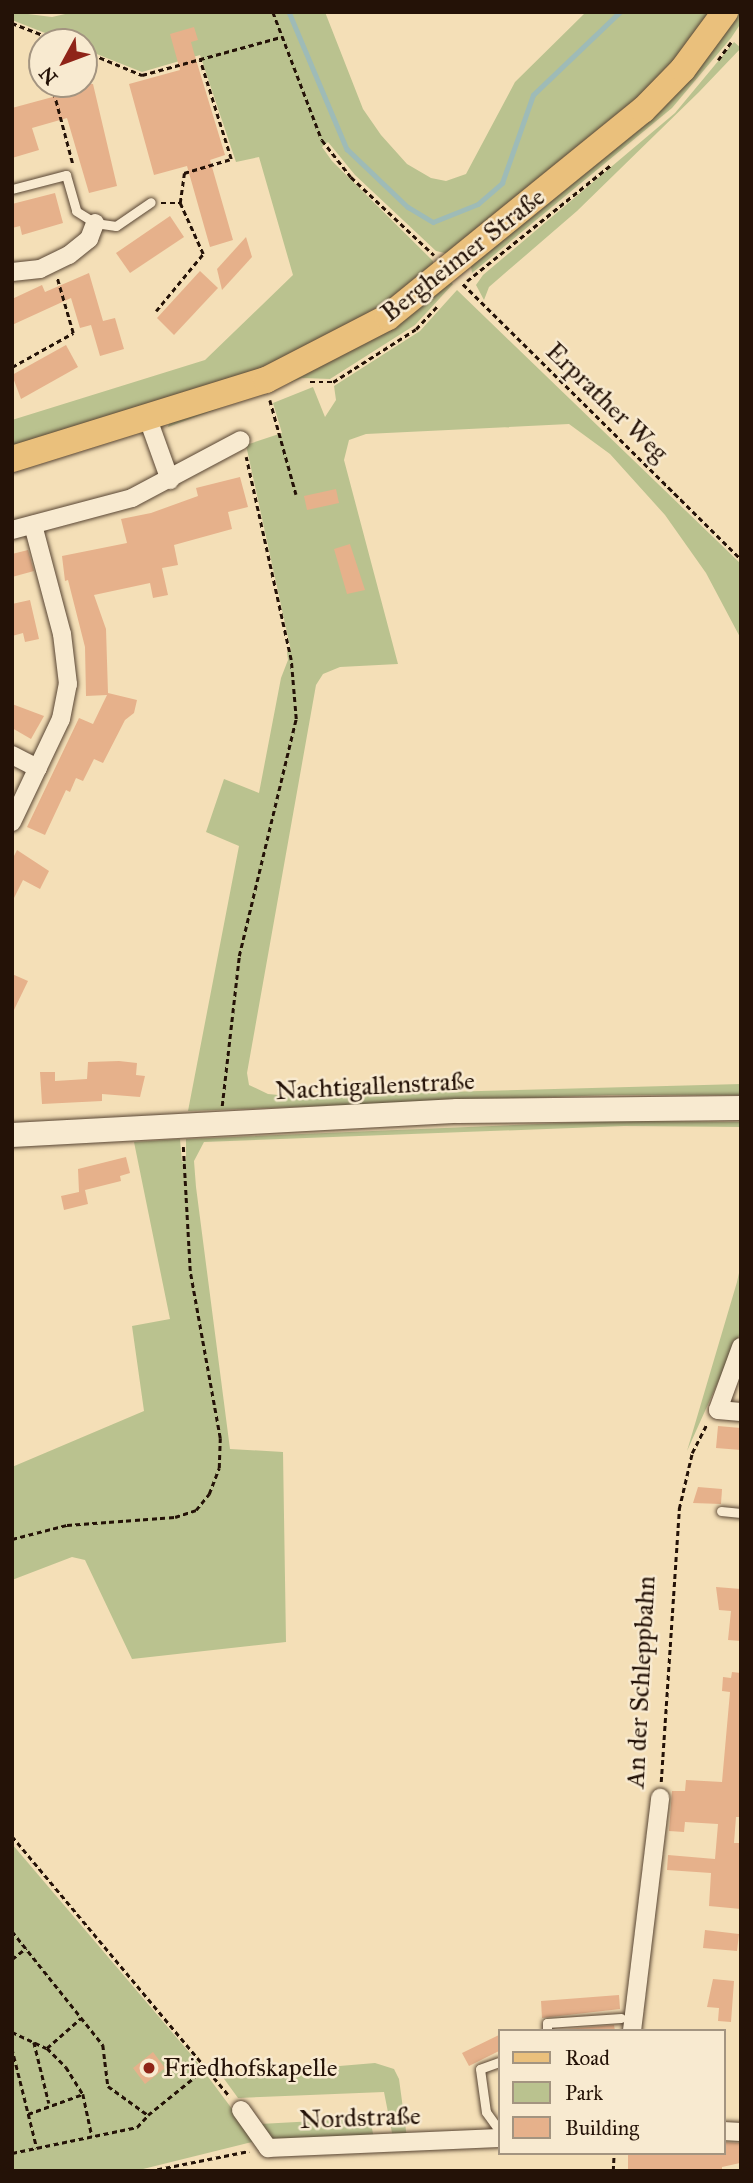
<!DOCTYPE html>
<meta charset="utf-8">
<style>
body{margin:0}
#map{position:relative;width:753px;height:2183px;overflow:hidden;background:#f4dfb7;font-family:"IM FELL Great Primer",serif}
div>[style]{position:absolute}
.green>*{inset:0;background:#bac28f}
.stream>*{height:4.5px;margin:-2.25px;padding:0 2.25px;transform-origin:2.25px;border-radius:2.25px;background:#9ebbb7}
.building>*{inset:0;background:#e6b18b}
.path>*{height:2.5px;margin-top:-1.25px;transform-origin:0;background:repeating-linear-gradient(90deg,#241207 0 5px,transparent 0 8.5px)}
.roads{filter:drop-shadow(0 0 2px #584533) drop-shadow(0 0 2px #584533)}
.service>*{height:9px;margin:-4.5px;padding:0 4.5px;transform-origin:4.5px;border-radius:4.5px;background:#f8ead0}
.minor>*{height:18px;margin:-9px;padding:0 9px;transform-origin:9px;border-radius:9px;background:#f8ead0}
.secondary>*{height:24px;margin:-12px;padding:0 12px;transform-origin:12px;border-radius:12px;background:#f8ead0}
.primary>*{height:26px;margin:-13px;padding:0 13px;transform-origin:13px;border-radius:13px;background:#eac07c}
.dots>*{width:19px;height:19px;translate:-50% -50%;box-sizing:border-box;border:4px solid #f8ead0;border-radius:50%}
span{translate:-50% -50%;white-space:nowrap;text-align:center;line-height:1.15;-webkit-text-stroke:5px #f8ead0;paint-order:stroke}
.street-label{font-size:26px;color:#241207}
.poi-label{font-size:26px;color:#241207}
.left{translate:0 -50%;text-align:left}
.frame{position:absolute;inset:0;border:14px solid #241207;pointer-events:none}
.legend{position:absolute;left:498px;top:2029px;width:228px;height:126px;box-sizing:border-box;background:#f8ead0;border:2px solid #a39480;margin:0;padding:9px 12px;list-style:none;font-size:21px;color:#241207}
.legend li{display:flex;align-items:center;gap:14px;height:35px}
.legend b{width:35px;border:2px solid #a39480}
.north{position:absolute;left:28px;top:28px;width:70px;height:70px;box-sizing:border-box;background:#f8ead0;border:2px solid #a39480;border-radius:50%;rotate:229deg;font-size:19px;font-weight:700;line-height:28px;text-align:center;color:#241207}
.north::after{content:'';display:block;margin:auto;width:24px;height:32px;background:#8f2418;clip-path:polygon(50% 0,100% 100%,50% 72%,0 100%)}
</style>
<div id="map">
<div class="green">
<div style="clip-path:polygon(12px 12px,52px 17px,74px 12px,325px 12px,363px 109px,381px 135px,407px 164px,431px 178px,446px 181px,466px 174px,515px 82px,586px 12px,714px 12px,659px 82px,449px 254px,436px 251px,355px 175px,328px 142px,322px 147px,332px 161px,433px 261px,433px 269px,353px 325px,293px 358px,12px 451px,12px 420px,205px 360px,293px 275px,259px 157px,236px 162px,200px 55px,142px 72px,84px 49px,84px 42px,68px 42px,12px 20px)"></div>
<div style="clip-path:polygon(736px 12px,741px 12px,741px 23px,731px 38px,672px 108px,472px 273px,471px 266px)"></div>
<div style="clip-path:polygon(734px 42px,741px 48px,699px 92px,577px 211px,489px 287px,484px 300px,476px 285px,483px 275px,675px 113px)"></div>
<div style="clip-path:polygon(450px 282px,453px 284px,415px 325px,330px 379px,302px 378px,168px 427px,170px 421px,270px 389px,339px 357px)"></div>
<div style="clip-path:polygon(457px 290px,741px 564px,741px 639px,706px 573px,665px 515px,610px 454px,569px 424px,366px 434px,349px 440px,344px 460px,398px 664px,340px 667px,323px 674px,316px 685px,247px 1073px,249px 1085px,268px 1094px,289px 1096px,741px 1084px,741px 1095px,609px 1095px,188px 1111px,239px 846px,206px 832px,224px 779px,259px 793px,281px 678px,288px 660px,287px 652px,291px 651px,246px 445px,282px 433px,273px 403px,313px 387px,325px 417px,336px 400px,334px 386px,420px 331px)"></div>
<div style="clip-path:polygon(610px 1121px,741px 1122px,741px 1127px,624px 1126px,204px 1142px,194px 1161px,196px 1187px,230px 1449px,283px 1452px,286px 1642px,132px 1659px,85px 1560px,72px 1557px,12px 1580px,12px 1467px,144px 1411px,132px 1326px,170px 1319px,134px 1142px,180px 1139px,182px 1162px,186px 1160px,186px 1139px)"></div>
<div style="clip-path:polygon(741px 1264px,741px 1331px,687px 1451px,737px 1282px)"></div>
<div style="clip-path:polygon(12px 1844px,194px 2058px,256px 2141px,135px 2171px,12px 2171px)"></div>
<div style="clip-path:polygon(375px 2063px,394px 2069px,399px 2079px,407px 2138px,393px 2138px,384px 2092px,238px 2098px,222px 2076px)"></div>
<div style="clip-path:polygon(370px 2118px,374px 2139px,274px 2144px,260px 2124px)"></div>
</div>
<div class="stream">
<div style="left:289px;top:12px;width:149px;rotate:67.1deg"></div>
<div style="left:347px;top:149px;width:84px;rotate:43.6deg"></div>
<div style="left:408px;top:207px;width:29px;rotate:31deg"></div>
<div style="left:433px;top:222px;width:48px;rotate:-21.8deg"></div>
<div style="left:478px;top:204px;width:32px;rotate:-41deg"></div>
<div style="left:502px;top:183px;width:93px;rotate:-70.6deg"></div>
<div style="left:533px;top:95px;width:120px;rotate:-43.7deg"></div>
</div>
<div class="building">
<div style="clip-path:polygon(194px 27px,198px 40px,191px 42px,194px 53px,225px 155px,210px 160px,233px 240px,210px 247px,187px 166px,154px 175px,129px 84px,180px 70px,170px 34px)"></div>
<div style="clip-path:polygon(57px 84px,93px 84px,117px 186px,89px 193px,67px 118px,32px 128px,39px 150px,12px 158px,12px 108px,60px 95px)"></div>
<div style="clip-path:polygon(55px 193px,63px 223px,22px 235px,20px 226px,12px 228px,12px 204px)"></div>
<div style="clip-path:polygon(170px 216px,184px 237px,130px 273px,116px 253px)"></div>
<div style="clip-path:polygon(246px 237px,252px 257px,222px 290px,217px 269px)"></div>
<div style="clip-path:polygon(200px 271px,218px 288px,174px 335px,157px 318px)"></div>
<div style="clip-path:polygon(89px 273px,103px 321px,115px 318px,124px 349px,100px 356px,91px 325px,80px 328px,71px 298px,12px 325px,12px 299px,42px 285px,45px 292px)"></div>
<div style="clip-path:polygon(66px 345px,78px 367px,21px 399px,12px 375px)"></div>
<div style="clip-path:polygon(240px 477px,248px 507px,228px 512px,232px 529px,174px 545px,178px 565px,162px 568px,168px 595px,153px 598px,150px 583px,94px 595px,106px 629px,108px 693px,137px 700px,134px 713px,125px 720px,103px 763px,94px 759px,83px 781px,76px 778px,70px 792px,66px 790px,45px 835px,27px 827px,79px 718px,93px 724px,107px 695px,86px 696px,85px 647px,68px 580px,65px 581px,62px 556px,127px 543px,121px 519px,151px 513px,198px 496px,196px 488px)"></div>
<div style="clip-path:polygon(336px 489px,339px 503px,307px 510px,304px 496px)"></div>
<div style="clip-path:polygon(350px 544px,365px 590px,347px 594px,334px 549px)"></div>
<div style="clip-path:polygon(28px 550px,34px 571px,12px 577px,12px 554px)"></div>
<div style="clip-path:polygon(30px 600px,39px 639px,25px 642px,23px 633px,12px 636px,12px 604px)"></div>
<div style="clip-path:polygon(12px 704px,44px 716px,31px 739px,12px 728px)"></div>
<div style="clip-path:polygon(17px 850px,49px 871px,40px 889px,23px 880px,12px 902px,12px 860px)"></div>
<div style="clip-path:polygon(12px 974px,28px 981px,12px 1014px)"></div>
<div style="clip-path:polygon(119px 1061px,137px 1063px,136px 1075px,145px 1076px,140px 1097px,102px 1094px,102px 1101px,42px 1104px,40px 1072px,55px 1072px,55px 1081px,87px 1079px,88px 1062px)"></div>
<div style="clip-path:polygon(126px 1157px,130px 1173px,120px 1176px,121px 1181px,85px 1190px,88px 1204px,64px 1210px,61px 1196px,79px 1192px,78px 1169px)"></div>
<div style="clip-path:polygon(718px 1426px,741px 1428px,741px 1450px,716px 1448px)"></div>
<div style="clip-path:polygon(698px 1487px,722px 1489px,721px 1504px,693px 1503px)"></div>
<div style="clip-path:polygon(716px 1587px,741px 1589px,741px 1641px,728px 1640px,731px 1611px,719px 1610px)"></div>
<div style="clip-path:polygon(732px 1672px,741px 1673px,741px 1817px,736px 1817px,734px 1843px,741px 1843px,741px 1909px,709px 1906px,711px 1873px,667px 1870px,668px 1855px,715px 1859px,718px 1824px,685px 1822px,684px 1832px,669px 1831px,672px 1791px,685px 1791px,686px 1780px,722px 1782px,730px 1692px,722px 1691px,723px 1677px,731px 1678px)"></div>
<div style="clip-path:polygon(705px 1930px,739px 1934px,737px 1951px,703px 1948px)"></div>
<div style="clip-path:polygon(713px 1979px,734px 1981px,731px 2022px,718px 2021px,719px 2008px,707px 2007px)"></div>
<div style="clip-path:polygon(619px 1995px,620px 2009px,542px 2018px,541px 2001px)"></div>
<div style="clip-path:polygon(614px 2025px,615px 2031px,554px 2031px,554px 2030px)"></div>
<div style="clip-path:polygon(499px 2035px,499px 2051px,469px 2066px,462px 2053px)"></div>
<div style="clip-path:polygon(153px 2052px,165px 2068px,145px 2084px,133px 2068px)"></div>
<div style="clip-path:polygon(723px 2142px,741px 2143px,740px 2163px,722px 2167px,722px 2171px,628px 2171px,628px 2153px,723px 2153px)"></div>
</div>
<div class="path">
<div style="left:273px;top:12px;width:137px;rotate:69.1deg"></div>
<div style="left:322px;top:140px;width:47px;rotate:51.9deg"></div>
<div style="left:351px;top:177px;width:114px;rotate:43.2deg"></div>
<div style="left:12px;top:23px;width:53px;rotate:21.2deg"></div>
<div style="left:84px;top:51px;width:63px;rotate:22.5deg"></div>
<div style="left:142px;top:75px;width:144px;rotate:-15.3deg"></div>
<div style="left:718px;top:60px;width:22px;rotate:-54deg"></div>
<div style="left:54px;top:92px;width:74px;rotate:75.2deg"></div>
<div style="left:161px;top:203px;width:19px"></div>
<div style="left:180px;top:203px;width:30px;rotate:-82deg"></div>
<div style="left:184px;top:173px;width:49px;rotate:-16.6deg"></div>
<div style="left:231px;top:159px;width:104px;rotate:-107.4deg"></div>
<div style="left:467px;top:281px;width:185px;rotate:-38.9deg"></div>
<div style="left:463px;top:284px;width:391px;rotate:44.7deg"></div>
<div style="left:156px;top:311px;width:74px;rotate:-50.5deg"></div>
<div style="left:203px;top:254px;width:56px;rotate:-114.3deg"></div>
<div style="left:12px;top:367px;width:70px;rotate:-29.1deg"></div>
<div style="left:73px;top:333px;width:57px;rotate:-106.2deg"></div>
<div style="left:310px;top:382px;width:23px"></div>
<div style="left:333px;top:382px;width:98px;rotate:-32.6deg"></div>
<div style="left:416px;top:329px;width:33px;rotate:-47deg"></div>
<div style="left:270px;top:400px;width:98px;rotate:74.5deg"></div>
<div style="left:222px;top:1106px;width:151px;rotate:-83.5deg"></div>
<div style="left:239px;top:956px;width:244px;rotate:-76.5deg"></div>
<div style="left:296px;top:719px;width:59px;rotate:-94.8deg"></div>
<div style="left:291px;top:660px;width:208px;rotate:-102.5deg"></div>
<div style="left:12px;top:1539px;width:57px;rotate:-14.3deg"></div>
<div style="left:67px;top:1525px;width:108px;rotate:-4.2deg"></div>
<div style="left:175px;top:1517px;width:22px;rotate:-18deg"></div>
<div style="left:196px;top:1510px;width:21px;rotate:-51deg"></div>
<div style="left:209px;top:1494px;width:28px;rotate:-69deg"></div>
<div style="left:219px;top:1468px;width:30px;rotate:-88deg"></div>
<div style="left:220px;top:1438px;width:170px;rotate:-100.2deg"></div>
<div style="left:190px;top:1271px;width:125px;rotate:-93.2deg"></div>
<div style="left:661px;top:1782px;width:274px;rotate:-86.2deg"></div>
<div style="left:679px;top:1509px;width:57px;rotate:-76.9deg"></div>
<div style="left:692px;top:1453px;width:33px;rotate:-63deg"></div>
<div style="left:12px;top:1836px;width:340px;rotate:50.1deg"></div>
<div style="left:12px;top:1931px;width:146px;rotate:51.4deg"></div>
<div style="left:103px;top:2045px;width:41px;rotate:83deg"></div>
<div style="left:108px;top:2086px;width:49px;rotate:35.9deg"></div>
<div style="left:148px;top:2115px;width:76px;rotate:-39.1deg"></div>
<div style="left:12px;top:1959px;width:18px;rotate:-38deg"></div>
<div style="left:12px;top:2032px;width:38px;rotate:25deg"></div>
<div style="left:47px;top:2048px;width:27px;rotate:45deg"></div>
<div style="left:66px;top:2067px;width:32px;rotate:58deg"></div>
<div style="left:83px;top:2094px;width:43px;rotate:77.9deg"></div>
<div style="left:34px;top:2042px;width:63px;rotate:76.2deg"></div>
<div style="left:12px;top:2048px;width:103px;rotate:76deg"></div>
<div style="left:47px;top:2048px;width:45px;rotate:-41.4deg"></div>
<div style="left:28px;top:2114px;width:59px;rotate:-20deg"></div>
<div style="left:12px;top:2153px;width:128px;rotate:-11.7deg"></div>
<div style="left:137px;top:2127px;width:16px;rotate:-47deg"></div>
<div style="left:149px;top:2171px;width:102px;rotate:-11.3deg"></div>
<div style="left:613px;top:2171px;width:18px;rotate:-87deg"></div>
</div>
<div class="roads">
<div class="service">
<div style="left:12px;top:189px;width:56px;rotate:-14.5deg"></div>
<div style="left:66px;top:175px;width:37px;rotate:74deg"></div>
<div style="left:76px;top:211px;width:22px;rotate:32deg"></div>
<div style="left:95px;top:223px;width:21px;rotate:8deg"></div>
<div style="left:116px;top:226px;width:42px;rotate:-34.4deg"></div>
<div style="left:721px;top:1511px;width:20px;rotate:6deg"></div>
<div style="left:547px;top:2031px;width:8px;rotate:-90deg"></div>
<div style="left:547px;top:2023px;width:74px;rotate:-3.9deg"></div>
<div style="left:499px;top:2062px;width:20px;rotate:160deg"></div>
<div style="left:480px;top:2069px;width:43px;rotate:82.1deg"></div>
<div style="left:486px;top:2112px;width:22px;rotate:54deg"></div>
</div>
<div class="minor">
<div style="left:12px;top:272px;width:28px;rotate:-6deg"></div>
<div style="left:40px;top:269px;width:32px;rotate:-26deg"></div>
<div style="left:69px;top:255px;width:26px;rotate:-39deg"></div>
<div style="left:89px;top:239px;width:17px;rotate:-69deg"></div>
<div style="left:148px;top:419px;width:65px;rotate:70.2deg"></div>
<div style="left:12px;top:530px;width:124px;rotate:-14.9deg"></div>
<div style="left:132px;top:498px;width:123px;rotate:-28deg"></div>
<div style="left:12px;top:755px;width:29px;rotate:27deg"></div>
<div style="left:12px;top:822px;width:114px;rotate:-64.6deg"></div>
<div style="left:61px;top:719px;width:36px;rotate:-79deg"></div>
<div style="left:68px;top:684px;width:50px;rotate:-96.8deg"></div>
<div style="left:62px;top:634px;width:113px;rotate:-104.9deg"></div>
<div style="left:741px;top:1347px;width:67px;rotate:110.1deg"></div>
<div style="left:718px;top:1410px;width:23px;rotate:5deg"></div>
<div style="left:632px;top:2031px;width:235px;rotate:-83.1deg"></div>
<div style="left:241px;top:2110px;width:47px;rotate:54.6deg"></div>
<div style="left:268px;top:2148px;width:231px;rotate:-2.5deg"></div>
<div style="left:723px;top:2131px;width:18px;rotate:3deg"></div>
</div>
<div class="secondary">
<div style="left:12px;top:1135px;width:446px;rotate:-3.1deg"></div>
<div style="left:457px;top:1111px;width:284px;rotate:-0.6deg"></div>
</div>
<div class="primary">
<div style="left:12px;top:459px;width:266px;rotate:-17.3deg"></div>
<div style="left:266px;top:380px;width:137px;rotate:-27.3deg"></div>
<div style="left:388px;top:317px;width:328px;rotate:-39.1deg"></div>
<div style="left:643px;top:110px;width:57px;rotate:-45.7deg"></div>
<div style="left:683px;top:69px;width:71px;rotate:-53.6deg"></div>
</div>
</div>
<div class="dots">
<div style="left:149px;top:2068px;background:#8f2418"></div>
</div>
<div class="street-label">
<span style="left:463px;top:255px;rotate:-38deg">Bergheimer Straße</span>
<span style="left:607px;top:402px;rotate:44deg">Erprather Weg</span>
<span style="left:375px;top:1086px;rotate:-3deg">Nachtigallenstraße</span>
<span style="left:641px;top:1682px;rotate:-87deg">An der Schleppbahn</span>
<span style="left:360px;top:2118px;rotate:-2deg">Nordstraße</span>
</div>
<div class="poi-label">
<span class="left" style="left:163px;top:2068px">Friedhofskapelle</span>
</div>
<div class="frame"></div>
<ul class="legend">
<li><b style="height:9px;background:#eac07c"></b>Road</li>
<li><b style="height:19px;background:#bac28f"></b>Park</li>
<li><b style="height:19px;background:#e6b18b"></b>Building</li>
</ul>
<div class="north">N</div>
</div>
